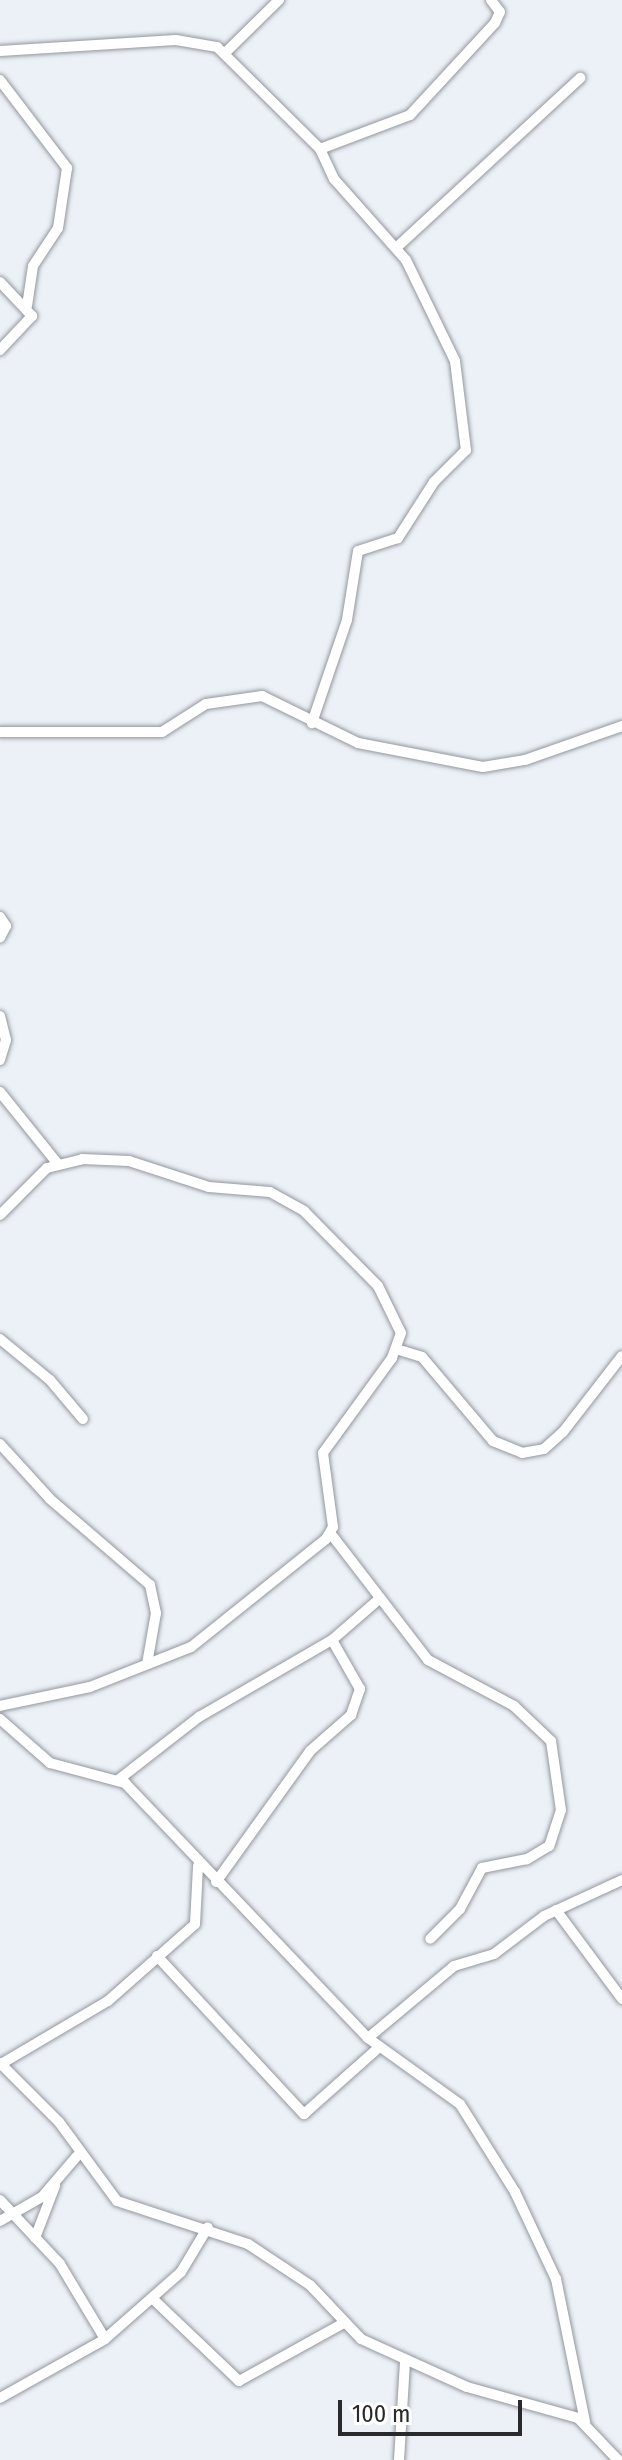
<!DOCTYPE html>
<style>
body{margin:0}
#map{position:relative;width:622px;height:2460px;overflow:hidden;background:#ecf1f7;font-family:"Fira Sans Condensed",sans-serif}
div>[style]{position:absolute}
.roads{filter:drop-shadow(0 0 2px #93979d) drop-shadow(0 0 2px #93979d)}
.minor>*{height:10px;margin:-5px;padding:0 5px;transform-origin:5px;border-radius:5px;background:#fff}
span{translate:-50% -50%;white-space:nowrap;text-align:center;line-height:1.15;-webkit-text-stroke:7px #fff;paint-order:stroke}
.scale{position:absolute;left:338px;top:2400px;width:184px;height:36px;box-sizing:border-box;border:4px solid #282a2c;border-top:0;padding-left:10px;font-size:24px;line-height:28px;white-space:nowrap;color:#282a2c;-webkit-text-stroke:6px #fff;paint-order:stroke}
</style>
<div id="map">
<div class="roads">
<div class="minor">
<div style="left:0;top:51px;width:176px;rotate:-3.6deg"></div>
<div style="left:176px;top:40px;width:42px;rotate:9.7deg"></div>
<div style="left:217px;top:47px;width:145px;rotate:44.7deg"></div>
<div style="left:320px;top:149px;width:33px;rotate:65deg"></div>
<div style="left:334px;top:179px;width:108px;rotate:48.4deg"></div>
<div style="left:406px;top:260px;width:112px;rotate:64.1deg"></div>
<div style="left:455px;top:361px;width:90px;rotate:83deg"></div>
<div style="left:466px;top:450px;width:45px;rotate:135deg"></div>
<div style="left:434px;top:482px;width:67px;rotate:122.7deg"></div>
<div style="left:398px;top:538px;width:42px;rotate:162deg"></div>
<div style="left:358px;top:551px;width:70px;rotate:99.1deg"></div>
<div style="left:347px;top:620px;width:109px;rotate:108.8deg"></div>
<div style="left:225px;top:53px;width:76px;rotate:-44.5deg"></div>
<div style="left:0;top:80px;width:111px;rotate:52.7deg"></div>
<div style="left:67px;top:168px;width:61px;rotate:98.5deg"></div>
<div style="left:58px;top:228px;width:45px;rotate:123.3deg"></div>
<div style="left:33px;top:266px;width:40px;rotate:98.5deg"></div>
<div style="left:320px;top:149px;width:96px;rotate:-20.7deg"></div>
<div style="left:410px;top:115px;width:125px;rotate:-47.3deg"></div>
<div style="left:495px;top:23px;width:12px;rotate:-66deg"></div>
<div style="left:500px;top:12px;width:15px;rotate:-127deg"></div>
<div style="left:396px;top:248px;width:251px;rotate:-42.7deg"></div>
<div style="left:0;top:282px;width:47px;rotate:46.7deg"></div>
<div style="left:32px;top:316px;width:47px;rotate:133.3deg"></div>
<div style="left:0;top:732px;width:162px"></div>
<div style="left:162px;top:732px;width:52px;rotate:-32.5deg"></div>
<div style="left:206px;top:704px;width:57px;rotate:-8.1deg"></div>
<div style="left:262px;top:696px;width:107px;rotate:26.1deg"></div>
<div style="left:358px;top:743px;width:127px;rotate:10.9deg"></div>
<div style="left:483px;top:767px;width:43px;rotate:-9.5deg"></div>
<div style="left:525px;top:760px;width:103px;rotate:-19.3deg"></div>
<div style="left:0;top:917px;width:11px;rotate:56deg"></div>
<div style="left:6px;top:926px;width:13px;rotate:117deg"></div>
<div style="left:0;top:1016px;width:25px;rotate:76deg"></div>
<div style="left:6px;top:1040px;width:21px;rotate:107deg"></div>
<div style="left:0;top:1092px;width:91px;rotate:51.2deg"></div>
<div style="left:0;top:1215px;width:66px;rotate:-45deg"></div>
<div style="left:47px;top:1168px;width:36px;rotate:-14deg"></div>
<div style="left:82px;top:1159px;width:47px;rotate:2.4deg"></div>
<div style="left:129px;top:1161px;width:84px;rotate:18deg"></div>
<div style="left:209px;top:1187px;width:61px;rotate:4.7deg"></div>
<div style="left:270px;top:1192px;width:39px;rotate:29deg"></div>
<div style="left:304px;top:1211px;width:105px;rotate:45.4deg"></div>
<div style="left:378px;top:1286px;width:52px;rotate:63.9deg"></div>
<div style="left:401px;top:1333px;width:27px;rotate:110deg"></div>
<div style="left:392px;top:1358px;width:117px;rotate:126deg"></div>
<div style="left:323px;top:1453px;width:75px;rotate:82.3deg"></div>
<div style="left:333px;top:1527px;width:14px;rotate:120deg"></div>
<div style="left:326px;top:1539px;width:173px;rotate:141.3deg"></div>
<div style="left:191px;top:1647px;width:109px;rotate:158.4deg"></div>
<div style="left:90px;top:1687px;width:92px;rotate:168.1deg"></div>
<div style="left:0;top:1339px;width:65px;rotate:39.4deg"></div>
<div style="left:50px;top:1380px;width:51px;rotate:49.8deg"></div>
<div style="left:396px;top:1349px;width:27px;rotate:17deg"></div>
<div style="left:422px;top:1357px;width:110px;rotate:49.8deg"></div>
<div style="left:493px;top:1441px;width:31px;rotate:22deg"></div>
<div style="left:522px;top:1453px;width:22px;rotate:-10deg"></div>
<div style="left:544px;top:1449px;width:25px;rotate:-42deg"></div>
<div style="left:563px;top:1432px;width:96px;rotate:-52.2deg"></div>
<div style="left:0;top:1444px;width:74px;rotate:47.7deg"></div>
<div style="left:50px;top:1499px;width:132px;rotate:40.7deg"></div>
<div style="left:150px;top:1585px;width:29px;rotate:78deg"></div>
<div style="left:156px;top:1613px;width:52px;rotate:100deg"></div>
<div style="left:331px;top:1534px;width:159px;rotate:52.4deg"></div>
<div style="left:428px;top:1660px;width:98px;rotate:28.1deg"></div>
<div style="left:514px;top:1706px;width:51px;rotate:43.4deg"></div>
<div style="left:551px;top:1741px;width:70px;rotate:81.8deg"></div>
<div style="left:561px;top:1810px;width:38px;rotate:108deg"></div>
<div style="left:549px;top:1846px;width:26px;rotate:149deg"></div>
<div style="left:527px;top:1859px;width:46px;rotate:168.7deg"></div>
<div style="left:482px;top:1868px;width:47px;rotate:118.2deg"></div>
<div style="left:460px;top:1909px;width:42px;rotate:135deg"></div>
<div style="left:0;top:1719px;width:67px;rotate:41.3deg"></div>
<div style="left:50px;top:1763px;width:78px;rotate:14.9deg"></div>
<div style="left:125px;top:1783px;width:352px;rotate:46.4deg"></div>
<div style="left:368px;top:2038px;width:113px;rotate:35.7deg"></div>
<div style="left:460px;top:2104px;width:104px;rotate:58deg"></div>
<div style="left:515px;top:2192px;width:96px;rotate:64.8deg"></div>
<div style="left:556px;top:2279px;width:146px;rotate:78.5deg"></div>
<div style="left:118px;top:1780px;width:103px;rotate:-37.9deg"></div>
<div style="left:199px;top:1717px;width:154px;rotate:-30.1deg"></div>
<div style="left:332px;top:1640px;width:61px;rotate:-41deg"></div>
<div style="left:216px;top:1882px;width:161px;rotate:-54.3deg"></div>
<div style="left:310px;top:1751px;width:55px;rotate:-41.3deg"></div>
<div style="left:351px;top:1715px;width:28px;rotate:-71deg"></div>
<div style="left:360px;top:1689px;width:56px;rotate:-119.7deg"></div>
<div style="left:556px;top:1910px;width:111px;rotate:53.4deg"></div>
<div style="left:157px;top:1956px;width:216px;rotate:47.1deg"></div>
<div style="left:304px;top:2114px;width:99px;rotate:-41.7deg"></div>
<div style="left:368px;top:2038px;width:112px;rotate:-39.9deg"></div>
<div style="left:454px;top:1966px;width:42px;rotate:-16.7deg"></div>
<div style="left:494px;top:1954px;width:63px;rotate:-37.2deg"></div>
<div style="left:544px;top:1916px;width:86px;rotate:-24.8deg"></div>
<div style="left:0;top:2063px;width:83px;rotate:45deg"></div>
<div style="left:59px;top:2122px;width:98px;rotate:53.7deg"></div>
<div style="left:117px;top:2201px;width:138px;rotate:18.2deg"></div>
<div style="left:248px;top:2244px;width:74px;rotate:33.5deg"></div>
<div style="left:310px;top:2285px;width:74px;rotate:46.6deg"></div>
<div style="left:361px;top:2339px;width:116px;rotate:24.4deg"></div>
<div style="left:467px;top:2387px;width:115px;rotate:15.6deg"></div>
<div style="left:578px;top:2418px;width:58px;rotate:46.4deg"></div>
<div style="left:1px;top:2064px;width:124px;rotate:-30.5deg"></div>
<div style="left:108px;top:2001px;width:116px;rotate:-41.5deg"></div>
<div style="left:195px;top:1924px;width:58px;rotate:-87deg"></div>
<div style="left:0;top:2200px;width:88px;rotate:46.8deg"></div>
<div style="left:60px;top:2264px;width:87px;rotate:59deg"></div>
<div style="left:0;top:2221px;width:48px;rotate:-29.7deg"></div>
<div style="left:42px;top:2197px;width:54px;rotate:-49.5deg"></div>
<div style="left:35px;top:2238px;width:56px;rotate:-69deg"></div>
<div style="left:153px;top:2299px;width:119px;rotate:43.6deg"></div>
<div style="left:239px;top:2381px;width:118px;rotate:-29deg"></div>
<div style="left:0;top:2398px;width:120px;rotate:-29.3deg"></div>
<div style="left:105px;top:2339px;width:101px;rotate:-41.4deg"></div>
<div style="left:181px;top:2272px;width:52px;rotate:-59deg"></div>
<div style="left:399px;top:2460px;width:98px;rotate:-86.5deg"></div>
</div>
</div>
<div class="scale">100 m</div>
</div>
